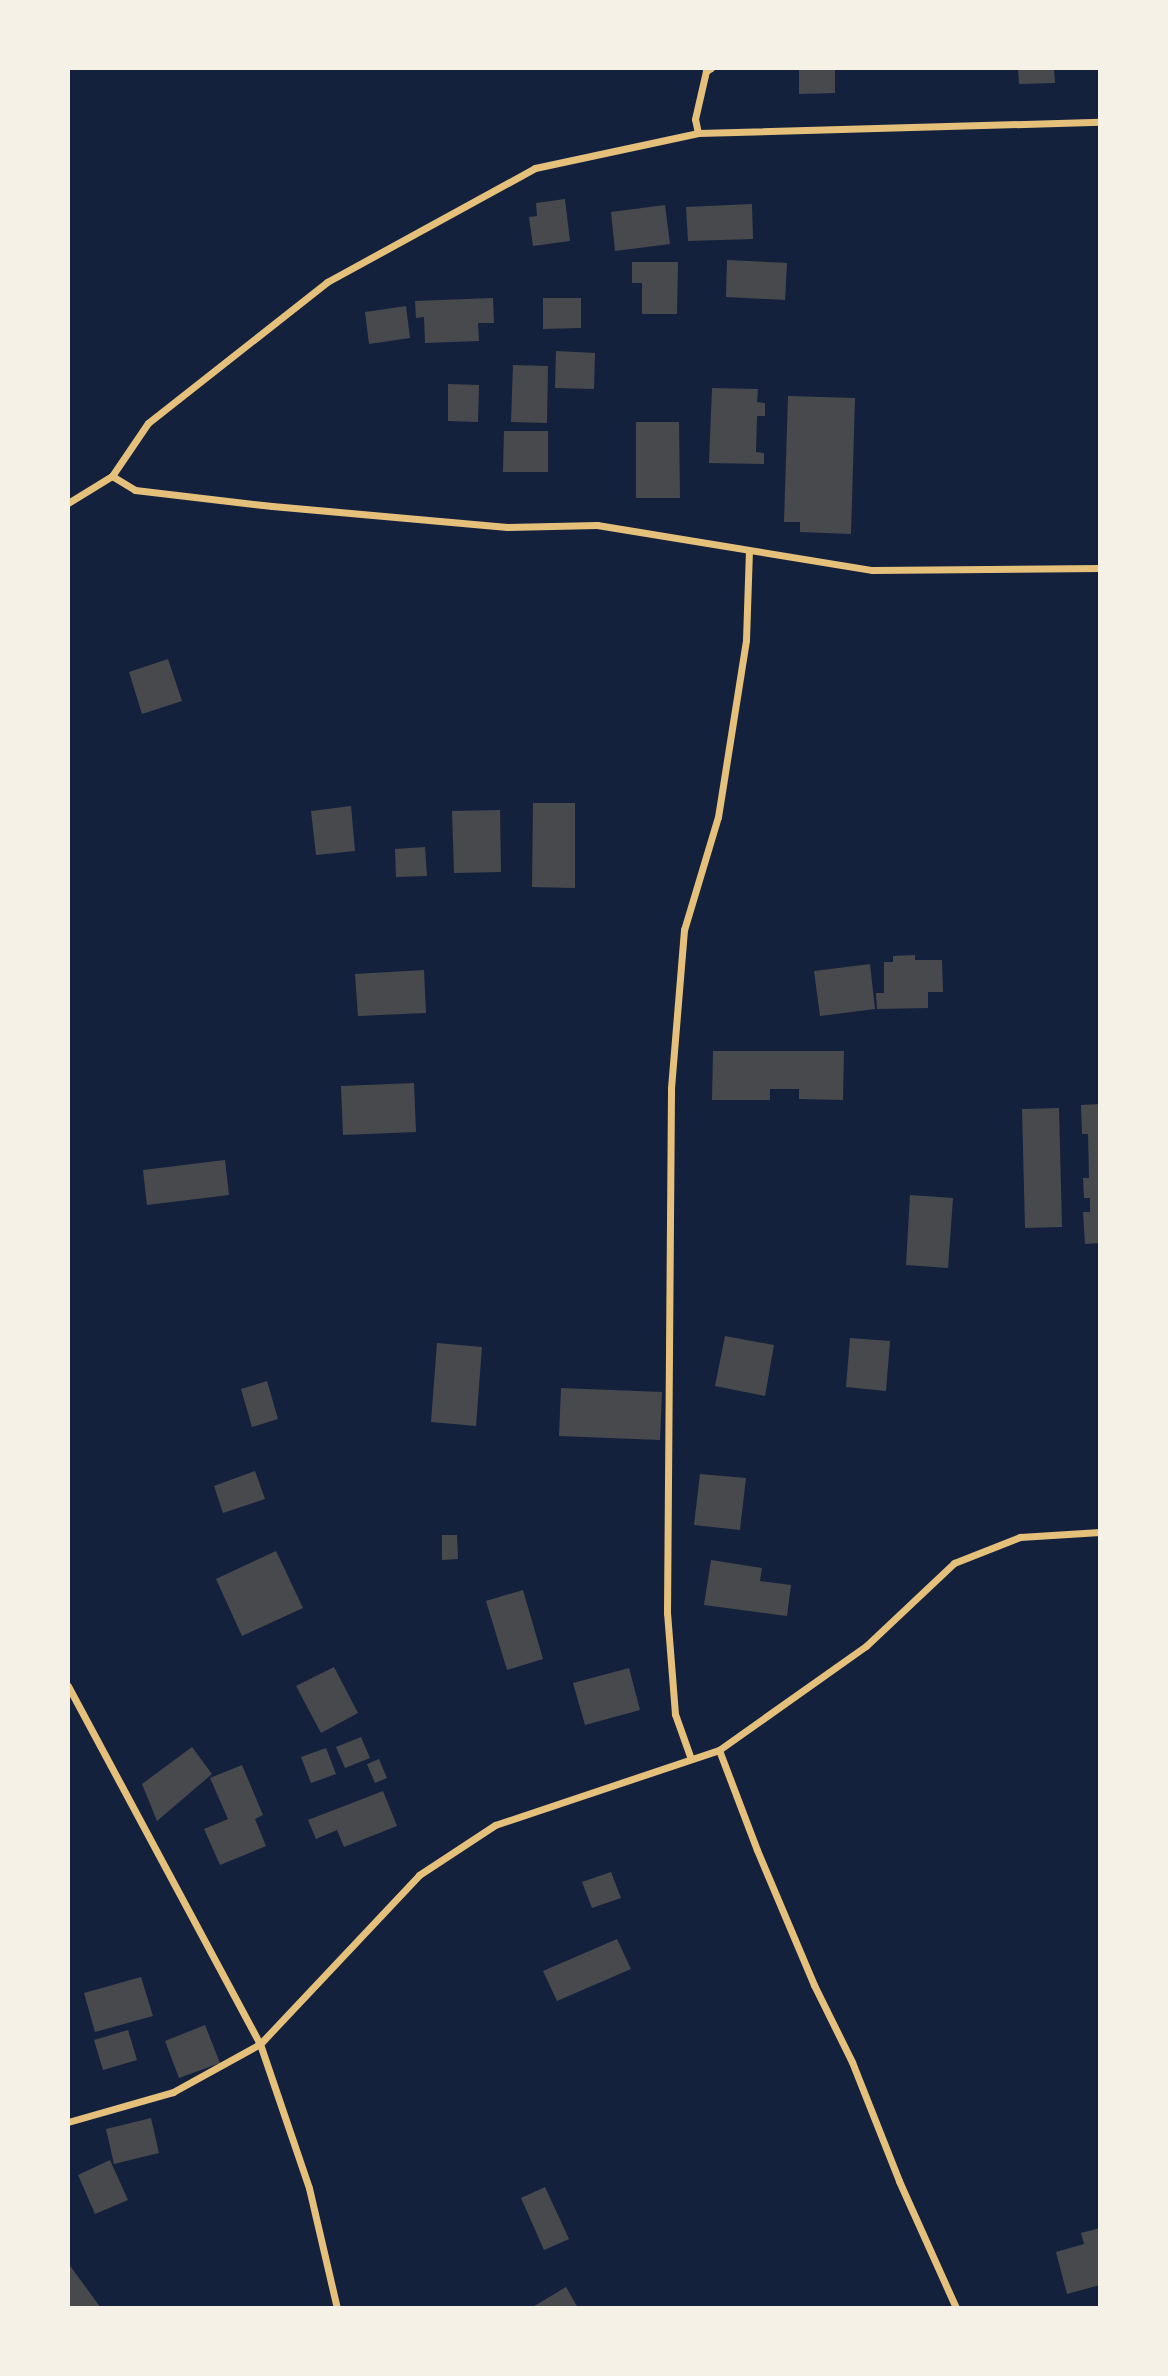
<!DOCTYPE html>
<style>
body{margin:0}
#map{position:relative;width:1168px;height:2376px;overflow:hidden;background:#14213d;font-family:Cabin,sans-serif}
div>[style]{position:absolute}
.building>*{inset:0;background:#48494c}
.minor>*{height:7px;margin:-3.5px;padding:0 3.5px;transform-origin:3.5px;border-radius:3.5px;background:#e5c07b}
span{translate:-50% -50%;white-space:nowrap;text-align:center;line-height:1.15;-webkit-text-stroke:5px #f6f1e7;paint-order:stroke}
.frame{position:absolute;inset:0;border:70px solid #f6f1e7;pointer-events:none}
</style>
<div id="map">
<div class="building">
<div style="clip-path:polygon(799px 68px,835px 68px,835px 93px,799px 94px)"></div>
<div style="clip-path:polygon(1018px 68px,1054px 68px,1055px 83px,1019px 84px)"></div>
<div style="clip-path:polygon(565px 199px,570px 241px,533px 246px,529px 217px,537px 216px,536px 203px)"></div>
<div style="clip-path:polygon(752px 204px,753px 239px,688px 241px,686px 207px)"></div>
<div style="clip-path:polygon(665px 205px,670px 244px,615px 251px,611px 212px)"></div>
<div style="clip-path:polygon(727px 260px,787px 263px,785px 300px,726px 297px)"></div>
<div style="clip-path:polygon(632px 262px,678px 262px,677px 314px,642px 314px,642px 283px,632px 283px)"></div>
<div style="clip-path:polygon(493px 298px,494px 323px,478px 323px,479px 341px,425px 343px,424px 317px,416px 318px,415px 301px)"></div>
<div style="clip-path:polygon(543px 298px,581px 298px,581px 328px,543px 329px)"></div>
<div style="clip-path:polygon(406px 306px,410px 338px,369px 344px,365px 312px)"></div>
<div style="clip-path:polygon(556px 351px,595px 353px,594px 389px,555px 388px)"></div>
<div style="clip-path:polygon(513px 365px,548px 366px,547px 423px,511px 422px)"></div>
<div style="clip-path:polygon(448px 384px,479px 385px,478px 422px,448px 421px)"></div>
<div style="clip-path:polygon(712px 388px,758px 389px,757px 402px,765px 403px,765px 416px,757px 416px,756px 452px,764px 453px,764px 464px,709px 463px)"></div>
<div style="clip-path:polygon(788px 396px,855px 398px,851px 534px,800px 532px,800px 522px,784px 522px)"></div>
<div style="clip-path:polygon(636px 422px,679px 422px,680px 498px,636px 498px)"></div>
<div style="clip-path:polygon(504px 431px,548px 431px,548px 472px,503px 472px)"></div>
<div style="clip-path:polygon(168px 659px,182px 701px,142px 714px,129px 672px)"></div>
<div style="clip-path:polygon(533px 803px,575px 803px,575px 888px,532px 887px)"></div>
<div style="clip-path:polygon(351px 806px,355px 851px,316px 855px,311px 811px)"></div>
<div style="clip-path:polygon(500px 810px,501px 872px,454px 873px,452px 811px)"></div>
<div style="clip-path:polygon(425px 847px,427px 876px,396px 877px,395px 849px)"></div>
<div style="clip-path:polygon(915px 955px,915px 960px,942px 960px,943px 992px,928px 992px,928px 1008px,877px 1009px,876px 993px,884px 993px,884px 962px,893px 962px,893px 956px)"></div>
<div style="clip-path:polygon(870px 964px,875px 1009px,820px 1016px,814px 971px)"></div>
<div style="clip-path:polygon(424px 970px,426px 1013px,358px 1016px,355px 974px)"></div>
<div style="clip-path:polygon(713px 1051px,844px 1051px,843px 1100px,799px 1099px,799px 1089px,770px 1089px,770px 1100px,712px 1100px)"></div>
<div style="clip-path:polygon(414px 1083px,416px 1132px,343px 1135px,341px 1086px)"></div>
<div style="clip-path:polygon(1100px 1104px,1100px 1243px,1085px 1244px,1083px 1212px,1090px 1212px,1090px 1198px,1084px 1198px,1083px 1178px,1089px 1178px,1088px 1134px,1082px 1134px,1081px 1105px)"></div>
<div style="clip-path:polygon(1059px 1108px,1062px 1227px,1025px 1228px,1022px 1109px)"></div>
<div style="clip-path:polygon(225px 1160px,229px 1195px,147px 1205px,143px 1170px)"></div>
<div style="clip-path:polygon(910px 1195px,953px 1198px,948px 1268px,906px 1265px)"></div>
<div style="clip-path:polygon(725px 1336px,774px 1345px,765px 1396px,715px 1386px)"></div>
<div style="clip-path:polygon(850px 1338px,890px 1341px,886px 1391px,846px 1387px)"></div>
<div style="clip-path:polygon(437px 1343px,482px 1347px,476px 1426px,431px 1422px)"></div>
<div style="clip-path:polygon(267px 1381px,278px 1419px,252px 1427px,241px 1389px)"></div>
<div style="clip-path:polygon(561px 1388px,662px 1392px,660px 1440px,559px 1436px)"></div>
<div style="clip-path:polygon(255px 1471px,265px 1499px,223px 1513px,214px 1486px)"></div>
<div style="clip-path:polygon(700px 1474px,746px 1478px,740px 1530px,694px 1525px)"></div>
<div style="clip-path:polygon(442px 1535px,457px 1535px,458px 1559px,442px 1560px)"></div>
<div style="clip-path:polygon(276px 1551px,303px 1608px,242px 1636px,216px 1579px)"></div>
<div style="clip-path:polygon(711px 1560px,762px 1568px,760px 1581px,791px 1585px,787px 1616px,704px 1605px)"></div>
<div style="clip-path:polygon(523px 1590px,543px 1659px,507px 1670px,486px 1601px)"></div>
<div style="clip-path:polygon(334px 1667px,358px 1713px,321px 1733px,296px 1686px)"></div>
<div style="clip-path:polygon(629px 1668px,640px 1710px,585px 1725px,573px 1683px)"></div>
<div style="clip-path:polygon(361px 1737px,370px 1758px,345px 1768px,336px 1747px)"></div>
<div style="clip-path:polygon(192px 1747px,212px 1774px,157px 1821px,142px 1784px)"></div>
<div style="clip-path:polygon(326px 1748px,336px 1774px,311px 1783px,301px 1757px)"></div>
<div style="clip-path:polygon(379px 1759px,387px 1778px,375px 1783px,367px 1764px)"></div>
<div style="clip-path:polygon(242px 1765px,263px 1815px,255px 1819px,266px 1846px,220px 1865px,204px 1829px,228px 1819px,210px 1778px)"></div>
<div style="clip-path:polygon(383px 1791px,397px 1826px,344px 1847px,337px 1830px,316px 1839px,308px 1820px)"></div>
<div style="clip-path:polygon(611px 1872px,621px 1898px,592px 1908px,582px 1882px)"></div>
<div style="clip-path:polygon(617px 1939px,631px 1969px,557px 2001px,543px 1971px)"></div>
<div style="clip-path:polygon(141px 1977px,153px 2016px,95px 2032px,84px 1993px)"></div>
<div style="clip-path:polygon(205px 2025px,220px 2063px,179px 2078px,165px 2041px)"></div>
<div style="clip-path:polygon(128px 2030px,137px 2060px,103px 2070px,94px 2040px)"></div>
<div style="clip-path:polygon(151px 2118px,159px 2153px,114px 2164px,106px 2129px)"></div>
<div style="clip-path:polygon(110px 2160px,128px 2200px,95px 2214px,78px 2175px)"></div>
<div style="clip-path:polygon(545px 2187px,569px 2239px,544px 2250px,521px 2198px)"></div>
<div style="clip-path:polygon(1100px 2228px,1100px 2285px,1067px 2294px,1056px 2252px,1084px 2244px,1081px 2233px)"></div>
<div style="clip-path:polygon(68px 2263px,101px 2308px,68px 2308px)"></div>
<div style="clip-path:polygon(566px 2287px,578px 2308px,531px 2308px)"></div>
</div>
<div class="minor">
<div style="left:698px;top:133px;width:14px;rotate:-102deg"></div>
<div style="left:695px;top:119px;width:49px;rotate:-77.1deg"></div>
<div style="left:706px;top:71px;width:6px;rotate:-31deg"></div>
<div style="left:112px;top:476px;width:27px;rotate:31deg"></div>
<div style="left:135px;top:490px;width:138px;rotate:6.7deg"></div>
<div style="left:272px;top:506px;width:236px;rotate:5.1deg"></div>
<div style="left:507px;top:527px;width:90px;rotate:-1.3deg"></div>
<div style="left:597px;top:525px;width:279px;rotate:9.3deg"></div>
<div style="left:872px;top:570px;width:228px;rotate:-0.5deg"></div>
<div style="left:68px;top:503px;width:52px;rotate:-31.5deg"></div>
<div style="left:112px;top:476px;width:64px;rotate:-55.8deg"></div>
<div style="left:148px;top:423px;width:228px;rotate:-38.2deg"></div>
<div style="left:327px;top:282px;width:237px;rotate:-28.7deg"></div>
<div style="left:535px;top:168px;width:167px;rotate:-12.1deg"></div>
<div style="left:698px;top:133px;width:402px;rotate:-1.6deg"></div>
<div style="left:68px;top:1686px;width:406px;rotate:61.8deg"></div>
<div style="left:260px;top:2044px;width:152px;rotate:71.2deg"></div>
<div style="left:309px;top:2188px;width:123px;rotate:76.9deg"></div>
<div style="left:719px;top:1750px;width:107px;rotate:69.2deg"></div>
<div style="left:757px;top:1850px;width:147px;rotate:67.1deg"></div>
<div style="left:814px;top:1985px;width:86px;rotate:63.7deg"></div>
<div style="left:852px;top:2062px;width:128px;rotate:68.4deg"></div>
<div style="left:899px;top:2181px;width:139px;rotate:65.8deg"></div>
<div style="left:691px;top:1759px;width:48px;rotate:-109.6deg"></div>
<div style="left:675px;top:1714px;width:101px;rotate:-94.5deg"></div>
<div style="left:667px;top:1613px;width:525px;rotate:-89.56deg"></div>
<div style="left:671px;top:1088px;width:159px;rotate:-85.3deg"></div>
<div style="left:684px;top:930px;width:118px;rotate:-73.3deg"></div>
<div style="left:718px;top:817px;width:179px;rotate:-81deg"></div>
<div style="left:746px;top:640px;width:89px;rotate:-88.1deg"></div>
<div style="left:68px;top:2122px;width:109px;rotate:-15.9deg"></div>
<div style="left:173px;top:2092px;width:99px;rotate:-28.9deg"></div>
<div style="left:260px;top:2044px;width:232px;rotate:-46.7deg"></div>
<div style="left:419px;top:1875px;width:91px;rotate:-33.3deg"></div>
<div style="left:495px;top:1825px;width:236px;rotate:-18.5deg"></div>
<div style="left:719px;top:1750px;width:180px;rotate:-35.3deg"></div>
<div style="left:866px;top:1646px;width:121px;rotate:-43.3deg"></div>
<div style="left:954px;top:1563px;width:71px;rotate:-21.5deg"></div>
<div style="left:1020px;top:1537px;width:80px;rotate:-3.6deg"></div>
</div>
<div class="frame"></div>
</div>
